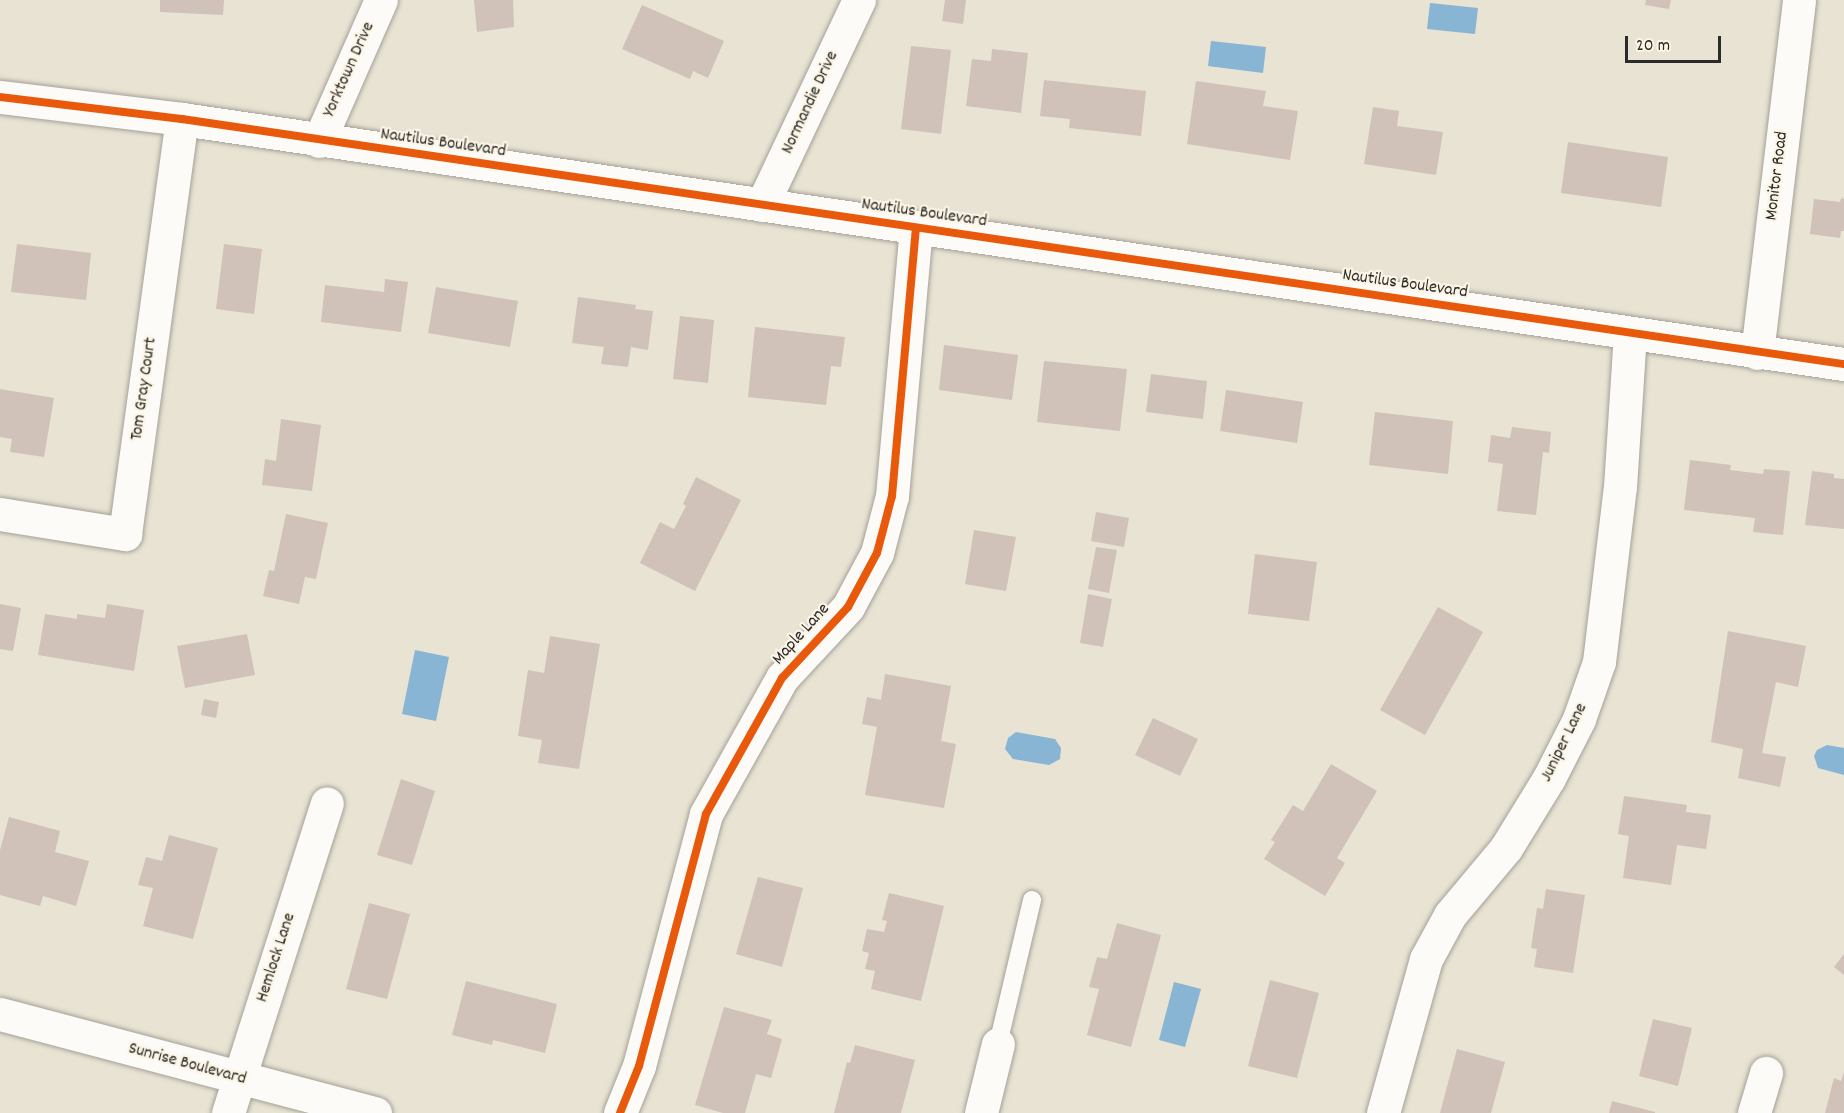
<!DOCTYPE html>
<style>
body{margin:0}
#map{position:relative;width:1844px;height:1113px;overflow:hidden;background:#e8e3d3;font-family:Dekko,sans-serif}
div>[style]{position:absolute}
.water>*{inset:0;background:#88b5d3}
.building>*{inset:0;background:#d0c2b8}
.roads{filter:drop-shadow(0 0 2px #a4a198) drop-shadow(0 0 2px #a4a198)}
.service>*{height:18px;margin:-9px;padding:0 9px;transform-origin:9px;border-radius:9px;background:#fcfbf8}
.minor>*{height:33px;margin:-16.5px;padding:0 16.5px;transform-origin:16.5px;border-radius:16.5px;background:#fcfbf8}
.cycleway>*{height:8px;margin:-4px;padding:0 4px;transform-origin:4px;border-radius:4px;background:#e8590c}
span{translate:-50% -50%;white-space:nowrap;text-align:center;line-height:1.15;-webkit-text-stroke:4.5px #fcf5e5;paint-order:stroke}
.street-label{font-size:18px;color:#2b2b2b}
.scale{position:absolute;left:1625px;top:36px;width:96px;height:27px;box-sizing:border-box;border:3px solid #2b2b2b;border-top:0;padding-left:8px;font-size:18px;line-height:21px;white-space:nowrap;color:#2b2b2b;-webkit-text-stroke:4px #fcf5e5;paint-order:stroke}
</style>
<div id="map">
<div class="water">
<div style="clip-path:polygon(1430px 3px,1478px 8px,1475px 34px,1427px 29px)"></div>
<div style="clip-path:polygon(1211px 41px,1266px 47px,1263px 73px,1208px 66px)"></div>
<div style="clip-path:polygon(415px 650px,449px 657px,436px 721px,402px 714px)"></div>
<div style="clip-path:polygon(1016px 732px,1055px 739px,1061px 748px,1060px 759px,1049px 765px,1013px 759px,1005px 749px,1008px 738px)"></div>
<div style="clip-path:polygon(1827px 745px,1844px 748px,1844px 775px,1818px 768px,1814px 756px,1817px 750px)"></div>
<div style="clip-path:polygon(1174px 982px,1201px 989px,1185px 1047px,1159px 1040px)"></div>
</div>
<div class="building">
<div style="clip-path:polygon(160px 0,224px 0,223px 15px,160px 12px)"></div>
<div style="clip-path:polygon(474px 0,513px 0,514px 27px,477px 32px)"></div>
<div style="clip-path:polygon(945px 0,966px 0,963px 24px,942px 21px)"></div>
<div style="clip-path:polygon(1646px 0,1671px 0,1669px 9px,1645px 5px)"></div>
<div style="clip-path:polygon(642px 5px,724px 41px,708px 78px,693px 71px,690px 79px,622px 49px)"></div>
<div style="clip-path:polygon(911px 46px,951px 50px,941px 134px,901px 129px)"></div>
<div style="clip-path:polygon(992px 49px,1028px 53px,1021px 113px,966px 106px,972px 59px,991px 61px)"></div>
<div style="clip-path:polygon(1044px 80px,1146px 91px,1141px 136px,1069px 128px,1070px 119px,1040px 116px)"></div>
<div style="clip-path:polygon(1196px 81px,1266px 91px,1263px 106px,1298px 111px,1290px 160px,1187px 144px)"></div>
<div style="clip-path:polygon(1373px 107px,1399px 111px,1397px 126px,1443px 132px,1436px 175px,1364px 164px)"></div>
<div style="clip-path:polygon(1568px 142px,1668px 157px,1661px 207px,1561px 193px)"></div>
<div style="clip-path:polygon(1841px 198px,1844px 199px,1844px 231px,1841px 231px,1840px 238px,1810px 234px,1814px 199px,1840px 202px)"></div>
<div style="clip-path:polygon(17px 244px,91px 253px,86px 300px,11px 292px)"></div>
<div style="clip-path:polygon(224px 244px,262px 249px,254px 314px,216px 309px)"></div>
<div style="clip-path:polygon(385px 279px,408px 282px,401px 332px,321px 322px,325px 285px,384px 292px)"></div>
<div style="clip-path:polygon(436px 287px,518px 301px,510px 347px,428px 333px)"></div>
<div style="clip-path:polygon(578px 297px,636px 305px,635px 309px,653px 311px,648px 350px,631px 347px,628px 367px,601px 364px,604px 347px,572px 343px)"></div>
<div style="clip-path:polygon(680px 316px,714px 320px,708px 383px,673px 379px)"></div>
<div style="clip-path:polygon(755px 327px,845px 337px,841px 367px,831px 366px,826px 405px,748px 397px)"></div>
<div style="clip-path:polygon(944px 345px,1018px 355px,1012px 400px,939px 390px)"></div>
<div style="clip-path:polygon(1044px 361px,1127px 369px,1120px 431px,1037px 422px)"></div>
<div style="clip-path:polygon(1151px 374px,1207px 381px,1203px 419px,1146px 412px)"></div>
<div style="clip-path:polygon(0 389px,54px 398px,44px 457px,10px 452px,12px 439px,0 437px)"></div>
<div style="clip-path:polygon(1226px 390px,1303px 402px,1297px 443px,1220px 431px)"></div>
<div style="clip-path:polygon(1375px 412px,1453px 421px,1448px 474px,1369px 465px)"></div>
<div style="clip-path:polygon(281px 419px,321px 425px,312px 491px,262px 485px,265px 459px,276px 461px)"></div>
<div style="clip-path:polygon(1512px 427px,1551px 432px,1549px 453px,1543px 452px,1536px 515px,1497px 511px,1503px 464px,1488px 462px,1491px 435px,1510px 438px)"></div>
<div style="clip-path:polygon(1690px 460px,1731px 465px,1730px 470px,1763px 474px,1764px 469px,1790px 471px,1783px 535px,1753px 532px,1755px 518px,1684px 510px)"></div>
<div style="clip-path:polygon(1812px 471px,1834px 474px,1834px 478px,1844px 479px,1844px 529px,1805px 525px)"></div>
<div style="clip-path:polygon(696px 477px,741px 500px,695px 591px,640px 563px,660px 522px,674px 529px,686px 506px,683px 504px)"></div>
<div style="clip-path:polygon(1096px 512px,1129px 518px,1124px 547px,1091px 541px)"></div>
<div style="clip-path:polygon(286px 514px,328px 523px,316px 579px,305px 577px,299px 604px,263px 596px,269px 570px,274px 571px)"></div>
<div style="clip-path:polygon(974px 530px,1016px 537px,1006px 591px,965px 584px)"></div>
<div style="clip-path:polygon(1096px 547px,1117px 550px,1109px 593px,1088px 589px)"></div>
<div style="clip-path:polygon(1255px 554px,1317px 562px,1309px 621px,1248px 614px)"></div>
<div style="clip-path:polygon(1088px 594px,1112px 599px,1103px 647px,1080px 643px)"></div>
<div style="clip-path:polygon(0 604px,21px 608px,13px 651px,0 649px)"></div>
<div style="clip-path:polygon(107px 604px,144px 610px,134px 671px,38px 655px,45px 614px,77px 619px,77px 614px,105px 618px)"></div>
<div style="clip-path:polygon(1438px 607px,1483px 632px,1425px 735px,1380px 710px)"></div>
<div style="clip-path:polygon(1728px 631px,1806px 646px,1798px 687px,1776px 682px,1762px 753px,1786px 757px,1780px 787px,1738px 778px,1743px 749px,1711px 742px)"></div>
<div style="clip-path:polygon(247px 634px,255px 675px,185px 688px,177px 646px)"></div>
<div style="clip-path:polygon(550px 636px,600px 644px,579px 769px,538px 763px,542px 740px,518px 736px,528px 670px,544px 673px)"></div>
<div style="clip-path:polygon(885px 674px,951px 686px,941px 741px,956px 744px,944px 808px,865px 795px,877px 727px,862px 724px,867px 697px,881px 700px)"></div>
<div style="clip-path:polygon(204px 699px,219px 702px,216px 718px,201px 715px)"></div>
<div style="clip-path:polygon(1153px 718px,1198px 739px,1180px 776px,1135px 755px)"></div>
<div style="clip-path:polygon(1331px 764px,1377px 791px,1337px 858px,1345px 863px,1325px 896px,1264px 859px,1275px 842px,1271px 840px,1293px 805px,1303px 811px)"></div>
<div style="clip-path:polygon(401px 779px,435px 791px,412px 865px,377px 855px)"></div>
<div style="clip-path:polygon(1624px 796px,1687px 805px,1686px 812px,1711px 815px,1706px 849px,1677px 845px,1671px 885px,1623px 878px,1629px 836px,1618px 834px)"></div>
<div style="clip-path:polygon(9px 817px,60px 831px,55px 852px,89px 861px,76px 906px,43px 896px,40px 906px,0 895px,0 850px)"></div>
<div style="clip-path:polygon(169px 835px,218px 848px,193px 939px,143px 926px,153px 888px,138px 885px,146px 857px,162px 861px)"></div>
<div style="clip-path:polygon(758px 877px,803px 888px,782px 967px,736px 954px)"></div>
<div style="clip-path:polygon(1546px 889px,1585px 895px,1573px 973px,1534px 967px,1537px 949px,1531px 948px,1537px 908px,1543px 909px)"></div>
<div style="clip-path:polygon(889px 893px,944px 906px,921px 1001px,871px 989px,875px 971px,865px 969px,869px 953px,862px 951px,867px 929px,884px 932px,887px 921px,882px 920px)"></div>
<div style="clip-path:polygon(369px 903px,410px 914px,387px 999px,346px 989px)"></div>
<div style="clip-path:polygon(1117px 923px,1161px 935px,1131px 1047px,1087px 1035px,1099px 989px,1089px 987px,1097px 957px,1107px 959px)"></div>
<div style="clip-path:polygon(1844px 954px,1844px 975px,1834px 967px)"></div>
<div style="clip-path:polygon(1270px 980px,1319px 993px,1297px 1078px,1248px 1066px)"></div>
<div style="clip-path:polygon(466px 981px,557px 1004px,545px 1053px,493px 1040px,492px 1045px,452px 1035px)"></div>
<div style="clip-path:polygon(724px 1007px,772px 1020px,767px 1034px,782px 1039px,771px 1078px,756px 1074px,745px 1113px,723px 1113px,695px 1105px)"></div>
<div style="clip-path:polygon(1653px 1019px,1692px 1028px,1678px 1086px,1639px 1076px)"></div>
<div style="clip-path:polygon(855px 1045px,915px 1060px,901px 1113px,834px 1113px,847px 1062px,850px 1063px)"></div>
<div style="clip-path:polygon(1457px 1049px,1505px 1062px,1491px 1113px,1440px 1113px)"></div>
<div style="clip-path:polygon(1844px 1072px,1844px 1113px,1825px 1113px,1834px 1078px,1841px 1081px)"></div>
<div style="clip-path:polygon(1612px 1101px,1655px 1112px,1655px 1113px,1609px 1113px)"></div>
</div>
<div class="roads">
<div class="service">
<div style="left:998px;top:1044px;width:148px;rotate:-76.7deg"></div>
</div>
<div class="minor">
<div style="left:0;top:97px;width:183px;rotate:6.9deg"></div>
<div style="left:182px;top:119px;width:1680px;rotate:8.39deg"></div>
<div style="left:319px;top:141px;width:154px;rotate:-66.3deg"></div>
<div style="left:762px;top:205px;width:227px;rotate:-64.7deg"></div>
<div style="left:1757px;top:353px;width:355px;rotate:-83.2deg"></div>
<div style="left:0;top:514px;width:127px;rotate:9.1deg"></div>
<div style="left:125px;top:534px;width:419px;rotate:-82.2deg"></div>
<div style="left:0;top:1014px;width:388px;rotate:14.8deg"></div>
<div style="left:228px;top:1113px;width:325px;rotate:-72.3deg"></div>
<div style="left:620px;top:1113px;width:51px;rotate:-68deg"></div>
<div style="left:639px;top:1066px;width:261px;rotate:-75.1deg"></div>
<div style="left:706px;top:814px;width:156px;rotate:-60.8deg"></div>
<div style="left:782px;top:678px;width:97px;rotate:-47.1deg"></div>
<div style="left:848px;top:607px;width:61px;rotate:-61.8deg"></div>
<div style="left:877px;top:553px;width:59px;rotate:-75.3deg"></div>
<div style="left:892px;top:496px;width:269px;rotate:-84.9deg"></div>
<div style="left:981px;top:1113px;width:71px;rotate:-76.2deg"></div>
<div style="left:1383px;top:1113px;width:160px;rotate:-74.4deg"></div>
<div style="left:1426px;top:959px;width:50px;rotate:-61.4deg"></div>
<div style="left:1450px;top:915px;width:87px;rotate:-50.1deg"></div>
<div style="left:1506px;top:848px;width:82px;rotate:-58.4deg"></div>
<div style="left:1549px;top:778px;width:66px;rotate:-63deg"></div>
<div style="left:1579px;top:719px;width:60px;rotate:-70.7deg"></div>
<div style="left:1599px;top:662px;width:176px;rotate:-83.2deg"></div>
<div style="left:1620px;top:487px;width:153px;rotate:-86.3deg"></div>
<div style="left:1754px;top:1113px;width:42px;rotate:-73.3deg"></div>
</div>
</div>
<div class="cycleway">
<div style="left:0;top:97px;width:183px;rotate:6.9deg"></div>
<div style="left:182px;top:119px;width:1680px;rotate:8.39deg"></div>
<div style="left:620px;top:1113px;width:51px;rotate:-68deg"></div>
<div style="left:639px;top:1066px;width:261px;rotate:-75.1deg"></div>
<div style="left:706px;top:814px;width:156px;rotate:-60.8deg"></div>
<div style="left:782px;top:678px;width:97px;rotate:-47.1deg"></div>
<div style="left:848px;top:607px;width:61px;rotate:-61.8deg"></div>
<div style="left:877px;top:553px;width:59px;rotate:-75.3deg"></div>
<div style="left:892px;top:496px;width:269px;rotate:-84.9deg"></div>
</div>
<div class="street-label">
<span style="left:350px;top:70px;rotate:-66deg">Yorktown Drive</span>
<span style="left:811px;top:103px;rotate:-65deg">Normandie Drive</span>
<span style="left:443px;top:144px;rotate:8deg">Nautilus Boulevard</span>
<span style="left:1778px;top:176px;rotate:-83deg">Monitor Road</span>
<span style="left:924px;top:214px;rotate:8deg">Nautilus Boulevard</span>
<span style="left:1405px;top:285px;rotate:8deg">Nautilus Boulevard</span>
<span style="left:145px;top:389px;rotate:-82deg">Tom Gray Court</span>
<span style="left:802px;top:635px;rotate:-48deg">Maple Lane</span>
<span style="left:1565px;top:743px;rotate:-64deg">Juniper Lane</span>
<span style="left:277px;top:958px;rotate:-72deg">Hemlock Lane</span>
<span style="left:187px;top:1065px;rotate:15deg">Sunrise Boulevard</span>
</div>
<div class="scale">20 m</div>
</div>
